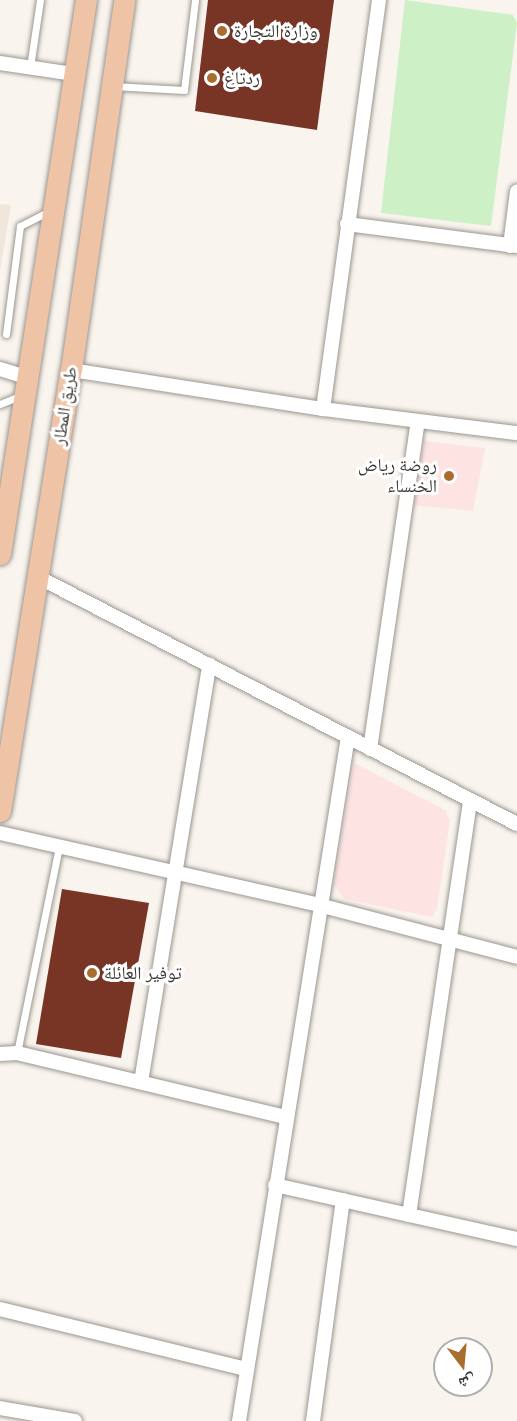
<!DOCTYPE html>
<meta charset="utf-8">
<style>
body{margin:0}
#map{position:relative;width:517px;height:1421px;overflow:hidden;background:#f9f4ed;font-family:"IBM Plex Sans","Noto Naskh Arabic",sans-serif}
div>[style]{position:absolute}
.built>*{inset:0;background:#f0e6da}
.education>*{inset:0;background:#fee3e3}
.green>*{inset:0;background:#cdf0c6}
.building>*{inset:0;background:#783424}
.roads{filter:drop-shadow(0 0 2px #9b9691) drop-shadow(0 0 2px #9b9691)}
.lane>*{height:7px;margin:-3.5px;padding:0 3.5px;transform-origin:3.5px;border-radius:3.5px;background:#fff}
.street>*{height:14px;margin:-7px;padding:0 7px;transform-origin:7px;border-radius:7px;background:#fff}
.primary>*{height:21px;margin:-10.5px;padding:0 10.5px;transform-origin:10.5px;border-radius:10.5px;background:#efc4a6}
.dots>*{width:16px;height:16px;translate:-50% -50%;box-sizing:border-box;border:3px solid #fff;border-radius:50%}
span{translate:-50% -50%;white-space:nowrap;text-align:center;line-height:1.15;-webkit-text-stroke:6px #fff;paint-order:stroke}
.poi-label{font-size:18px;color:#383734}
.left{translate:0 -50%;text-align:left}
.right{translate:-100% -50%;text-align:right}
.street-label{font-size:18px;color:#383734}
.north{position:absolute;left:433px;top:1337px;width:60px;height:60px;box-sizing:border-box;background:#fff;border:2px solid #afafae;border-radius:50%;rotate:164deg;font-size:16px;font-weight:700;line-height:24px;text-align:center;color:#383734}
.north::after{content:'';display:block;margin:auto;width:21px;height:27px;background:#a96d2f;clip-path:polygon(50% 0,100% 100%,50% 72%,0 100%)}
</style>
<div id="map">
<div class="built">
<div style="clip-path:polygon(0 204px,11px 205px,0 270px)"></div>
</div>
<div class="education">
<div style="clip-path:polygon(424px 441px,485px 448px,473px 511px,414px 505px)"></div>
<div style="clip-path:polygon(354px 763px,445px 810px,450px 821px,437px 909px,432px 917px,344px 899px,334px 884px)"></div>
</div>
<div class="green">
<div style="clip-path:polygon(405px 0,513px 15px,517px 23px,491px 226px,381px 213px)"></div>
</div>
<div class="building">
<div style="clip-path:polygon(208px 0,334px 0,317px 130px,195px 111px)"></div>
<div style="clip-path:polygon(62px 889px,149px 903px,121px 1058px,36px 1044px)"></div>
</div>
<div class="roads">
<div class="lane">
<div style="left:30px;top:67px;width:68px;rotate:-81.5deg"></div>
<div style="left:113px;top:86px;width:71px;rotate:3.2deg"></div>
<div style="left:184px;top:90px;width:91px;rotate:-83deg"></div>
<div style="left:6px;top:334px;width:109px;rotate:-82.6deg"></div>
<div style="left:20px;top:226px;width:35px;rotate:-27deg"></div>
<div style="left:0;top:404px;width:22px;rotate:-22deg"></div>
<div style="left:17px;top:1053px;width:211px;rotate:-78.5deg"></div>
</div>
<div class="street">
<div style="left:0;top:63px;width:75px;rotate:8.5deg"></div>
<div style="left:347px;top:224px;width:171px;rotate:7.4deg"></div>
<div style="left:510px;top:246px;width:55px;rotate:-82.7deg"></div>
<div style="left:0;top:369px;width:28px;rotate:17deg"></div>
<div style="left:71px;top:370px;width:255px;rotate:8.8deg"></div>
<div style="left:323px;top:409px;width:195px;rotate:7.1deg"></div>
<div style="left:323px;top:409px;width:413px;rotate:-82.2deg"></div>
<div style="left:36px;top:576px;width:541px;rotate:27.28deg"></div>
<div style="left:370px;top:749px;width:331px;rotate:-81.7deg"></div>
<div style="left:0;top:833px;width:327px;rotate:12.7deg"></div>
<div style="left:319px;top:905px;width:205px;rotate:14.7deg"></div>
<div style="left:0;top:1054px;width:17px;rotate:-3deg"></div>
<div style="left:17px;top:1053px;width:277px;rotate:13.4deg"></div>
<div style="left:141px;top:1082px;width:423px;rotate:-80.7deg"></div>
<div style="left:275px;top:1185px;width:248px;rotate:12.6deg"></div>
<div style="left:409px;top:1215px;width:419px;rotate:-81.6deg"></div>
<div style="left:0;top:1309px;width:253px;rotate:13.7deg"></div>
<div style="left:0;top:1408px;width:76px;rotate:9.8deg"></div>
<div style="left:239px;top:1421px;width:693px;rotate:-80.95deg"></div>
<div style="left:313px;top:1421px;width:223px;rotate:-82.3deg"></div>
</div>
<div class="primary">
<div style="left:0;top:554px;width:561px;rotate:-81.18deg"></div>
<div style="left:0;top:811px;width:447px;rotate:-80.9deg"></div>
<div style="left:71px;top:370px;width:374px;rotate:-81.8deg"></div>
</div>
</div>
<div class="dots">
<div style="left:222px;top:31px;background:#a96d2f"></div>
<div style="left:212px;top:78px;background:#a96d2f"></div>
<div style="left:449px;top:476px;background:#a96d2f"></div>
<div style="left:92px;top:973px;background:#a96d2f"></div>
</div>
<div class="poi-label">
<span class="left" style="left:234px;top:31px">وزارة التجارة</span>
<span class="left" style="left:224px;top:78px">ردتاغ</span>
<span class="right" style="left:437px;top:476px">روضة رياض<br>الخنساء</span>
<span class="left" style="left:104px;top:973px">توفير العائلة</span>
</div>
<div class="street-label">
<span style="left:65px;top:406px;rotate:-81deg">طريق المطار</span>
</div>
<div class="north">ش</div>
</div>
